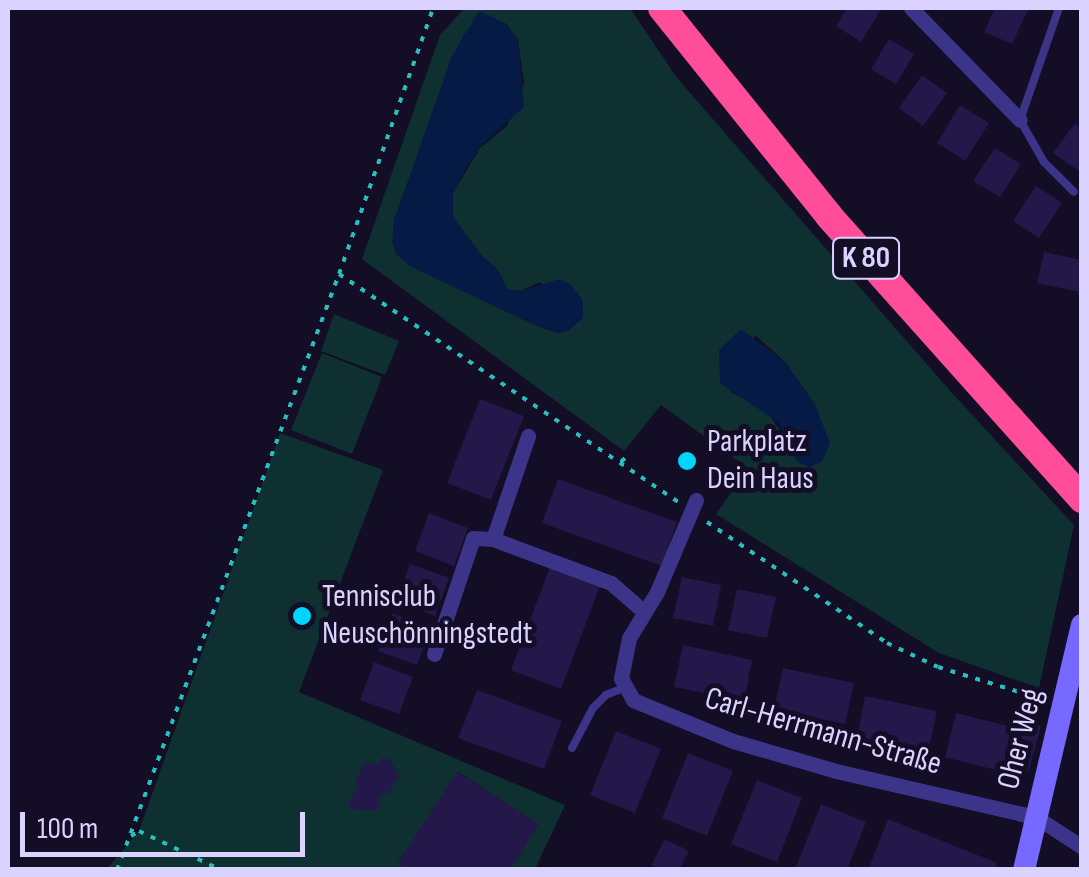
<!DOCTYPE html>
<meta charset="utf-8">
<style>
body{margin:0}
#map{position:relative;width:1089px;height:877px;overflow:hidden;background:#130d26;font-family:"Sofia Sans Condensed",sans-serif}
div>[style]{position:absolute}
.green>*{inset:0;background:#0f3031}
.water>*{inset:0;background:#061a46}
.building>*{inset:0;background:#241749}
.path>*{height:4px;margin-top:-2px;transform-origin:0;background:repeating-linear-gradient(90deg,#25c0bf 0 5px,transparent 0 13px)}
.lane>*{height:8px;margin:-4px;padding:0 4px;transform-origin:4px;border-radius:4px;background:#3c3489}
.street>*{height:15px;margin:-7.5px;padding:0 7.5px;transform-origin:7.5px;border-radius:7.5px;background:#3c3489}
.secondary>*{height:22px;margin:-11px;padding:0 11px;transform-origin:11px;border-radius:11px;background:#7569ff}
.highway>*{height:28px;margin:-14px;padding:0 14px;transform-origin:14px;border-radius:14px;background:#ff4d99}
.dots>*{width:28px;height:28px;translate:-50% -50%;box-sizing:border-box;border:5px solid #130d26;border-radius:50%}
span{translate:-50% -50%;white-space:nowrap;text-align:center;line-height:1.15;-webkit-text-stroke:10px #130d26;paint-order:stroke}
.shield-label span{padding:2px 8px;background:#130d26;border:2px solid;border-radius:8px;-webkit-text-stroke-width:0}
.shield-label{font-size:30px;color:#dad2ff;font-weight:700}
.poi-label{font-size:32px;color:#dad2ff}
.left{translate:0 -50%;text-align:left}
.street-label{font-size:32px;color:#dad2ff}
.frame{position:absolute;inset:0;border:10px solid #dad2ff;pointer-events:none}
.scale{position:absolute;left:20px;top:812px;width:285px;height:45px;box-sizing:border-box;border:5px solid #dad2ff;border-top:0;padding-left:12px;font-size:30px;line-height:35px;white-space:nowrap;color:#dad2ff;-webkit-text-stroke:8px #130d26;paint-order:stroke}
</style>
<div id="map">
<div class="green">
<div style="clip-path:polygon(evenodd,465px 8px,630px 8px,677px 78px,952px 393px,1074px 525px,1039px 688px,939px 653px,716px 514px,748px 468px,661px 405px,624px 451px,362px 259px,440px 35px,465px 8px,464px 34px,518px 40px,524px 83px,507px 126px,480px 148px,453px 193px,453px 217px,481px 255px,498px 270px,507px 289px,520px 291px,540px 282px,569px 330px,558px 333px,535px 325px,410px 266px,394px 220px,464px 34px,465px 8px,755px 335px,786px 363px,815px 405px,794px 450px,766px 410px,731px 392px,755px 335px)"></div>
<div style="clip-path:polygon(334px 314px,399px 341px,385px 375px,321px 351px)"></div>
<div style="clip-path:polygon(322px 353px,382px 377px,352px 454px,291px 430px)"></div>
<div style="clip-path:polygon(280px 433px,383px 470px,299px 692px,565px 805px,535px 869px,510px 869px,538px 824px,458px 772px,399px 862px,409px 869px,106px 870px,139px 831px)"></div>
</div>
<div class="water">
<div style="clip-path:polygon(479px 11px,507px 24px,518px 40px,524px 107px,480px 147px,465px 170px,453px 193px,453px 217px,481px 255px,498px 270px,507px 289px,520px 291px,560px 279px,571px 285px,583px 300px,583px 318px,569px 330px,558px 333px,535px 325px,410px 266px,396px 254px,392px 242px,394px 220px,452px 56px)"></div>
<div style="clip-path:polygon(741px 329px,786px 363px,815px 405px,830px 443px,822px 461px,810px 467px,797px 462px,778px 422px,720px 383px,719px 350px)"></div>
</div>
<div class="building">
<div style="clip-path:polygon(847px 8px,882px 8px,861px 42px,836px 26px)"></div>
<div style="clip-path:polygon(995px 8px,1029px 8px,1012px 44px,984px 32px)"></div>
<div style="clip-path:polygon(889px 39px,914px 54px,896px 84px,871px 69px)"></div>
<div style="clip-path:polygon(922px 75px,947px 93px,923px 126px,899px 108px)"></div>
<div style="clip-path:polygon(960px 105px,989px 123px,965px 161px,937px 143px)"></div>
<div style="clip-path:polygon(1075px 123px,1082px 128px,1082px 173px,1053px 153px)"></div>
<div style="clip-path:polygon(995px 148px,1021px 164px,1000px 197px,973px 181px)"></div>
<div style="clip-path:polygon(1036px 186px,1062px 203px,1039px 238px,1013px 221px)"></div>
<div style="clip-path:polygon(1044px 252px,1082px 260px,1080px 292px,1037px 283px)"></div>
<div style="clip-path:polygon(480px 399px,524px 416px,491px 500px,447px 483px)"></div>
<div style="clip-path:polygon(558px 479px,677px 522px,662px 566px,542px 523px)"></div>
<div style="clip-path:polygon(429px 513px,468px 528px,454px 566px,415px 551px)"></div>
<div style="clip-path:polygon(410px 564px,449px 578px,435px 616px,396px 601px)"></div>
<div style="clip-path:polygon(550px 567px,600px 586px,561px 689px,511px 670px)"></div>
<div style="clip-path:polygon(682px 577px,721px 585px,713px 626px,673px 618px)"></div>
<div style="clip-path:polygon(737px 589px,776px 597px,767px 638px,728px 630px)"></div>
<div style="clip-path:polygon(392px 613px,431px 628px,417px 665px,378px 651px)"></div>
<div style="clip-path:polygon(683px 645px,752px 660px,744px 701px,674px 687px)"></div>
<div style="clip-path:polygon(374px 662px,413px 677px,399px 714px,360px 700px)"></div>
<div style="clip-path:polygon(783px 668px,854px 683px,845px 724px,774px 709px)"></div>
<div style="clip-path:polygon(477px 690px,562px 721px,544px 769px,458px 738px)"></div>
<div style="clip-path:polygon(865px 696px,937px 711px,928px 753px,857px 738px)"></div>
<div style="clip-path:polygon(956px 713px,1008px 726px,1010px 718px,1041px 726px,1029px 770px,999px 762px,996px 770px,945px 757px)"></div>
<div style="clip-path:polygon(616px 731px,661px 749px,635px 813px,590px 795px)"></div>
<div style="clip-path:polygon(688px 753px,733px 771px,707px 836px,662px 818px)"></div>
<div style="clip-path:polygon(381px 758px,389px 758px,399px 777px,388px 794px,381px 794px,378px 810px,351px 809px,348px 803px,358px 787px,355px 781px,365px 763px,378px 764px)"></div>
<div style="clip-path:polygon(457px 772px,539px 824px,510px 870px,409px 870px,398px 862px)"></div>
<div style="clip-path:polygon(757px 780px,802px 798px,777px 862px,731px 844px)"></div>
<div style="clip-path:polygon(821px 804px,866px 822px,847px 870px,795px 869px)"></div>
<div style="clip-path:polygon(888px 819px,997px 863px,995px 870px,868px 870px)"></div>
<div style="clip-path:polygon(665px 839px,689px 851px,679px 870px,651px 866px)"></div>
</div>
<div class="path">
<div style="left:339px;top:274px;width:282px;rotate:-70.5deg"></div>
<div style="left:621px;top:462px;width:11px;rotate:-45deg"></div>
<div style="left:707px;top:522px;width:217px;rotate:33.9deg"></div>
<div style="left:887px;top:643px;width:56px;rotate:25.2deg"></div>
<div style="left:938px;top:667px;width:112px;rotate:17.1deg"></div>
<div style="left:131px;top:836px;width:9px;rotate:-32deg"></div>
<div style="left:139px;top:831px;width:91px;rotate:25.4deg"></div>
<div style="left:117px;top:870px;width:636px;rotate:-69.57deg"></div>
<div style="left:339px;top:274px;width:409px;rotate:33.9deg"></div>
</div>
<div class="lane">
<div style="left:1059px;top:8px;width:119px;rotate:109.2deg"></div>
<div style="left:1020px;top:120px;width:48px;rotate:60.3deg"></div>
<div style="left:1044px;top:162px;width:42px;rotate:45deg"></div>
<div style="left:572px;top:748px;width:45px;rotate:-62.3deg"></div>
<div style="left:593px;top:708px;width:18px;rotate:-45deg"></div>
<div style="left:606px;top:695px;width:22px;rotate:-22deg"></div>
</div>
<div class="street">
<div style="left:911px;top:8px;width:156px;rotate:45.8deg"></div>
<div style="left:696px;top:500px;width:100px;rotate:113deg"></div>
<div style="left:657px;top:592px;width:54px;rotate:121.3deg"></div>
<div style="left:629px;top:638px;width:41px;rotate:101.3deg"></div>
<div style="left:621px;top:678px;width:25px;rotate:61deg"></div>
<div style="left:633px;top:700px;width:108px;rotate:22.3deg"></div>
<div style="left:733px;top:741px;width:107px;rotate:16.2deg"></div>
<div style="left:836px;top:771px;width:205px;rotate:13deg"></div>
<div style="left:1036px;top:817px;width:55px;rotate:33.1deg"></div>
<div style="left:493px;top:539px;width:109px;rotate:-71.2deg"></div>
<div style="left:434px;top:654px;width:122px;rotate:-71.4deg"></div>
<div style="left:473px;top:538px;width:20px;rotate:3deg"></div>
<div style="left:493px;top:539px;width:126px;rotate:20.4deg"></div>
<div style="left:611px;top:583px;width:41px;rotate:41.1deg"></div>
</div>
<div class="secondary">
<div style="left:1024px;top:870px;width:252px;rotate:-76.7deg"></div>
</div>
<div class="highway">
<div style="left:662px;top:8px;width:267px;rotate:51.2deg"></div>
<div style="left:829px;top:216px;width:380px;rotate:48.2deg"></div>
</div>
<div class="dots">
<div style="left:687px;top:461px;background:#00d6fd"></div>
<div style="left:302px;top:616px;background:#00d6fd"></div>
</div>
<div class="shield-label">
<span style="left:866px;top:258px">K 80</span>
</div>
<div class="poi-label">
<span class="left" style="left:707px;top:461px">Parkplatz<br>Dein Haus</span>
<span class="left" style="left:322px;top:616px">Tennisclub<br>Neuschönningstedt</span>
</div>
<div class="street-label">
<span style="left:823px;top:732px;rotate:16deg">Carl-Herrmann-Straße</span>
<span style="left:1021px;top:739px;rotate:-76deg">Oher Weg</span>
</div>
<div class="frame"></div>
<div class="scale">100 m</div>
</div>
